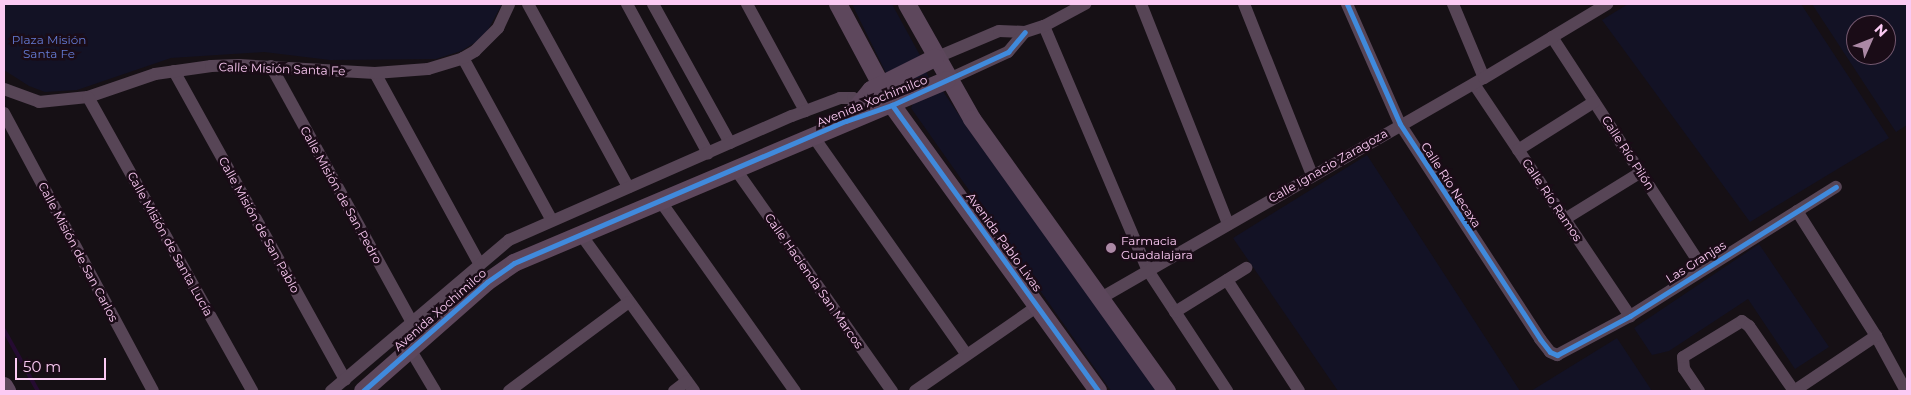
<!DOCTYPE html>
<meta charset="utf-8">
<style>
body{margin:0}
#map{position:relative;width:1911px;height:395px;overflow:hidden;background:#161015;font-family:Montserrat,sans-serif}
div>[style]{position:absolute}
.green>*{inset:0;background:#131225}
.stream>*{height:4px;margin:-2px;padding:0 2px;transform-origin:2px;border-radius:2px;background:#250b31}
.street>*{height:12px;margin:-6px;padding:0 6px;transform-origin:6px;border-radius:6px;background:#574556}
.secondary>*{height:18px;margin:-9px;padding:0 9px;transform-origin:9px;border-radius:9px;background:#5d475c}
.cycleway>*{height:5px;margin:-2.5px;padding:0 2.5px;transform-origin:2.5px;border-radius:2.5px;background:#408adc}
.dots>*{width:14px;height:14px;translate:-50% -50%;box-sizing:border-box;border:2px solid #1a0c17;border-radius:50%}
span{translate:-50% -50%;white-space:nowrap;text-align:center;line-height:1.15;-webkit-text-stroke:5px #1a0c17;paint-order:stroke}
.park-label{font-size:12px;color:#657cd6}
.street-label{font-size:12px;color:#fbcaf3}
.poi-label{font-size:12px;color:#fbcaf3}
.left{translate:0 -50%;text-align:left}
.frame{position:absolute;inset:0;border:5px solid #fbcaf3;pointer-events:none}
.north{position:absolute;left:1846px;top:15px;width:50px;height:50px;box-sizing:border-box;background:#1a0c17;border:1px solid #74586f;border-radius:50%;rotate:46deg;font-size:14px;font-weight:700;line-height:20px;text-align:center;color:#fbcaf3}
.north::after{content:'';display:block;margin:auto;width:18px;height:22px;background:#ab89a5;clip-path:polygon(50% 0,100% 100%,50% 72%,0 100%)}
.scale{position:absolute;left:15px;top:358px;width:91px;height:22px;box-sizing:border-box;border:2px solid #fbcaf3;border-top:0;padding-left:6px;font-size:15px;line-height:18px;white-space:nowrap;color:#fbcaf3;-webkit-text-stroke:4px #1a0c17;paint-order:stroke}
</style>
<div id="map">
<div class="green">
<div style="clip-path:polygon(4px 4px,502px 4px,488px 30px,476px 42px,461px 51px,436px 59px,330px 60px,264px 52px,171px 58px,77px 90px,45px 92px,29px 86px,4px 70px)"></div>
<div style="clip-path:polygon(852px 4px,892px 4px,922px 59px,887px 75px)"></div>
<div style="clip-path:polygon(1628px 4px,1801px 4px,1889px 138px,1750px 222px,1602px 20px)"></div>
<div style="clip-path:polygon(evenodd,1812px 4px,1907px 4px,1907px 125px,1896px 132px,1812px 4px,1856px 25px,1886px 25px,1886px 55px,1856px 55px,1856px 25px)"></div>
<div style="clip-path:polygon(926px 71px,930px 80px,898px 93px,896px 91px,896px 86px)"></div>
<div style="clip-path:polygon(942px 90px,974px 137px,1158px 391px,1111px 391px,911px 108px,914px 101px)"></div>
<div style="clip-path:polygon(1367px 155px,1520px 391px,1338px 391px,1233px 238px)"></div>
<div style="clip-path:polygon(1759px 244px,1829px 347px,1795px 369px,1748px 299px,1669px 351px,1652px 355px,1634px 328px)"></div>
<div style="clip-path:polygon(1617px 338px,1652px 391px,1531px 391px)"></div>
</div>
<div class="stream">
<div style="left:4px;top:330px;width:70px;rotate:60.9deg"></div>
</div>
<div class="street">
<div style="left:528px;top:4px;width:209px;rotate:61.3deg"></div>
<div style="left:627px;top:4px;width:170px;rotate:61.5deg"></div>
<div style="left:653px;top:4px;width:159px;rotate:61deg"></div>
<div style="left:747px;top:4px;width:122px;rotate:61.5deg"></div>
<div style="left:1141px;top:4px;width:237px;rotate:68.4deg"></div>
<div style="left:1244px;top:4px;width:184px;rotate:68.3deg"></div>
<div style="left:1347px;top:4px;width:131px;rotate:66.2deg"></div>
<div style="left:1400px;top:124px;width:257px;rotate:56.9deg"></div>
<div style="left:1540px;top:339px;width:16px;rotate:52deg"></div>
<div style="left:1550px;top:352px;width:8px;rotate:23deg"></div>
<div style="left:1557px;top:355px;width:83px;rotate:-28.1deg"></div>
<div style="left:1630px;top:316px;width:243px;rotate:-32.1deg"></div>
<div style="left:1453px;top:4px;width:80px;rotate:67.3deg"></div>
<div style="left:1044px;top:26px;width:264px;rotate:67deg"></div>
<div style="left:1147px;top:269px;width:146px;rotate:56.7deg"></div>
<div style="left:1552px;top:37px;width:277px;rotate:56.9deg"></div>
<div style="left:463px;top:58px;width:183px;rotate:61.3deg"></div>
<div style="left:935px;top:58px;width:69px;rotate:-22.9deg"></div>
<div style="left:999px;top:31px;width:26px;rotate:2deg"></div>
<div style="left:1025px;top:32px;width:20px;rotate:-18deg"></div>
<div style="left:1044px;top:26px;width:47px;rotate:-28.2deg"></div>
<div style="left:271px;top:66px;width:293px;rotate:61.2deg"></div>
<div style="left:174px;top:71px;width:353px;rotate:61deg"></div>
<div style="left:375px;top:73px;width:217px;rotate:61.3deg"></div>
<div style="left:947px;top:80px;width:67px;rotate:-24.7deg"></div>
<div style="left:1008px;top:52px;width:26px;rotate:-50deg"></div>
<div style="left:1474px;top:84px;width:280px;rotate:56.1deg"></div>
<div style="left:4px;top:89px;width:37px;rotate:20deg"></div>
<div style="left:39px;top:102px;width:49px;rotate:-5.8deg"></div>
<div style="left:88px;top:97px;width:71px;rotate:-18.9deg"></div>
<div style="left:155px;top:74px;width:57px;rotate:-8.1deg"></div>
<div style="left:211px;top:66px;width:28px;rotate:-2deg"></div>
<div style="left:239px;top:65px;width:136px;rotate:3.4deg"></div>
<div style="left:375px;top:73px;width:53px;rotate:-4.3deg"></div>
<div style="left:428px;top:69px;width:37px;rotate:-17deg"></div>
<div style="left:463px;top:58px;width:14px;rotate:-30deg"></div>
<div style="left:475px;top:51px;width:33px;rotate:-45deg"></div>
<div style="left:498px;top:28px;width:26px;rotate:-65deg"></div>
<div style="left:88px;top:97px;width:337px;rotate:60.8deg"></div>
<div style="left:4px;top:113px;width:315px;rotate:61.8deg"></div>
<div style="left:813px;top:136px;width:266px;rotate:54.9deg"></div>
<div style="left:1518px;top:150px;width:90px;rotate:-32.3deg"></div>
<div style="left:736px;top:170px;width:271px;rotate:54.8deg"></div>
<div style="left:661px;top:202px;width:232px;rotate:54.7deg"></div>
<div style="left:1797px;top:211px;width:148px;rotate:57.7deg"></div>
<div style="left:1876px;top:336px;width:63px;rotate:61.4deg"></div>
<div style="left:1565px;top:219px;width:89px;rotate:-31.7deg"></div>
<div style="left:582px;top:236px;width:191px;rotate:54.1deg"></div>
<div style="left:1227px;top:280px;width:132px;rotate:57deg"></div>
<div style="left:1101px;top:298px;width:442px;rotate:-29.9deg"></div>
<div style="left:1484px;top:78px;width:144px;rotate:-31deg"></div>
<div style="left:1175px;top:312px;width:84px;rotate:-31.8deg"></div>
<div style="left:410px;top:349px;width:49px;rotate:59.2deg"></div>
<div style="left:331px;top:391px;width:233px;rotate:-40.3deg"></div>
<div style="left:509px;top:240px;width:309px;rotate:-23.7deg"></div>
<div style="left:792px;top:116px;width:51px;rotate:-20.6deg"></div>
<div style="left:840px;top:98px;width:13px"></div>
<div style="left:853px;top:98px;width:17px;rotate:54deg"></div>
<div style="left:509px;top:391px;width:149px;rotate:-36.6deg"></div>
<div style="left:674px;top:391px;width:16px;rotate:-38deg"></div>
<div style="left:915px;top:391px;width:151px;rotate:-34.7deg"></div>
<div style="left:1699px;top:391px;width:27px;rotate:-124deg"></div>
<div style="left:1684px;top:369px;width:12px;rotate:-95deg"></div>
<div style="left:1683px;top:357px;width:69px;rotate:-31.4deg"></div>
<div style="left:1742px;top:321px;width:9px;rotate:36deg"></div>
<div style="left:1749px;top:326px;width:79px;rotate:55.3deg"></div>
<div style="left:1794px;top:391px;width:99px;rotate:-33.9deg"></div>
</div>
<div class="secondary">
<div style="left:838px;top:4px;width:115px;rotate:61.9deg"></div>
<div style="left:892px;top:105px;width:352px;rotate:54.2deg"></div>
<div style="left:907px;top:4px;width:132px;rotate:60.5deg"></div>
<div style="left:972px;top:119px;width:335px;rotate:54.4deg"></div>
<div style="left:846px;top:121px;width:40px;rotate:-51deg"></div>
<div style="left:871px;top:90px;width:72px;rotate:-26.6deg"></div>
<div style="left:4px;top:386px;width:6px;rotate:59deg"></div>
<div style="left:363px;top:391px;width:165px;rotate:-41.3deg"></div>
<div style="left:487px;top:282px;width:33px;rotate:-35deg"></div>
<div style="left:514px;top:263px;width:470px;rotate:-22.9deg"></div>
</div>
<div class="cycleway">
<div style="left:1347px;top:4px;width:131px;rotate:66.2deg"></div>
<div style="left:1400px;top:124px;width:257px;rotate:56.9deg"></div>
<div style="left:1540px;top:339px;width:16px;rotate:52deg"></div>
<div style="left:1550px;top:352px;width:8px;rotate:23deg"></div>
<div style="left:1557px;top:355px;width:83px;rotate:-28.1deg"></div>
<div style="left:1630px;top:316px;width:243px;rotate:-32.1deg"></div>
<div style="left:892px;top:105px;width:352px;rotate:54.2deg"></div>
<div style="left:363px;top:391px;width:165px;rotate:-41.3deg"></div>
<div style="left:487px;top:282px;width:33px;rotate:-35deg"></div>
<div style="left:514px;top:263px;width:361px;rotate:-23.2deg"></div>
<div style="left:846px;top:121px;width:49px;rotate:-19.2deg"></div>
<div style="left:892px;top:105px;width:128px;rotate:-24.6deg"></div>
<div style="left:1008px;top:52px;width:26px;rotate:-50deg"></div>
</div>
<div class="dots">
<div style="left:1111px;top:248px;background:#ab89a5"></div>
</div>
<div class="park-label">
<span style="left:49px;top:47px">Plaza Misión<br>Santa Fe</span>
</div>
<div class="street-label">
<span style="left:282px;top:69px;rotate:2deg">Calle Misión Santa Fe</span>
<span style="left:872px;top:101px;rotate:-22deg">Avenida Xochimilco</span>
<span style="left:1628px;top:153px;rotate:57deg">Calle Río Pilón</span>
<span style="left:1328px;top:166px;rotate:-30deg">Calle Ignacio Zaragoza</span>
<span style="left:1451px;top:185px;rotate:57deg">Calle Río Necaxa</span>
<span style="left:341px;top:195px;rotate:61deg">Calle Misión de San Pedro</span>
<span style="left:1552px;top:200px;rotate:56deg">Calle Río Ramos</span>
<span style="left:259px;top:225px;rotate:61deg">Calle Misión de San Pablo</span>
<span style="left:1004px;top:242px;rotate:54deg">Avenida Pablo Livas</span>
<span style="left:170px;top:244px;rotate:61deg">Calle Misión de Santa Lucía</span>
<span style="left:78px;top:252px;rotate:62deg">Calle Misión de San Carlos</span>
<span style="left:1696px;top:262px;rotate:-32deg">Las Granjas</span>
<span style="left:814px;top:281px;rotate:55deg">Calle Hacienda San Marcos</span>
<span style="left:440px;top:310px;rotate:-41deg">Avenida Xochimilco</span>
</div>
<div class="poi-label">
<span class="left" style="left:1121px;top:248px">Farmacia<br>Guadalajara</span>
</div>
<div class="frame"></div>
<div class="north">N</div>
<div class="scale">50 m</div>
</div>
